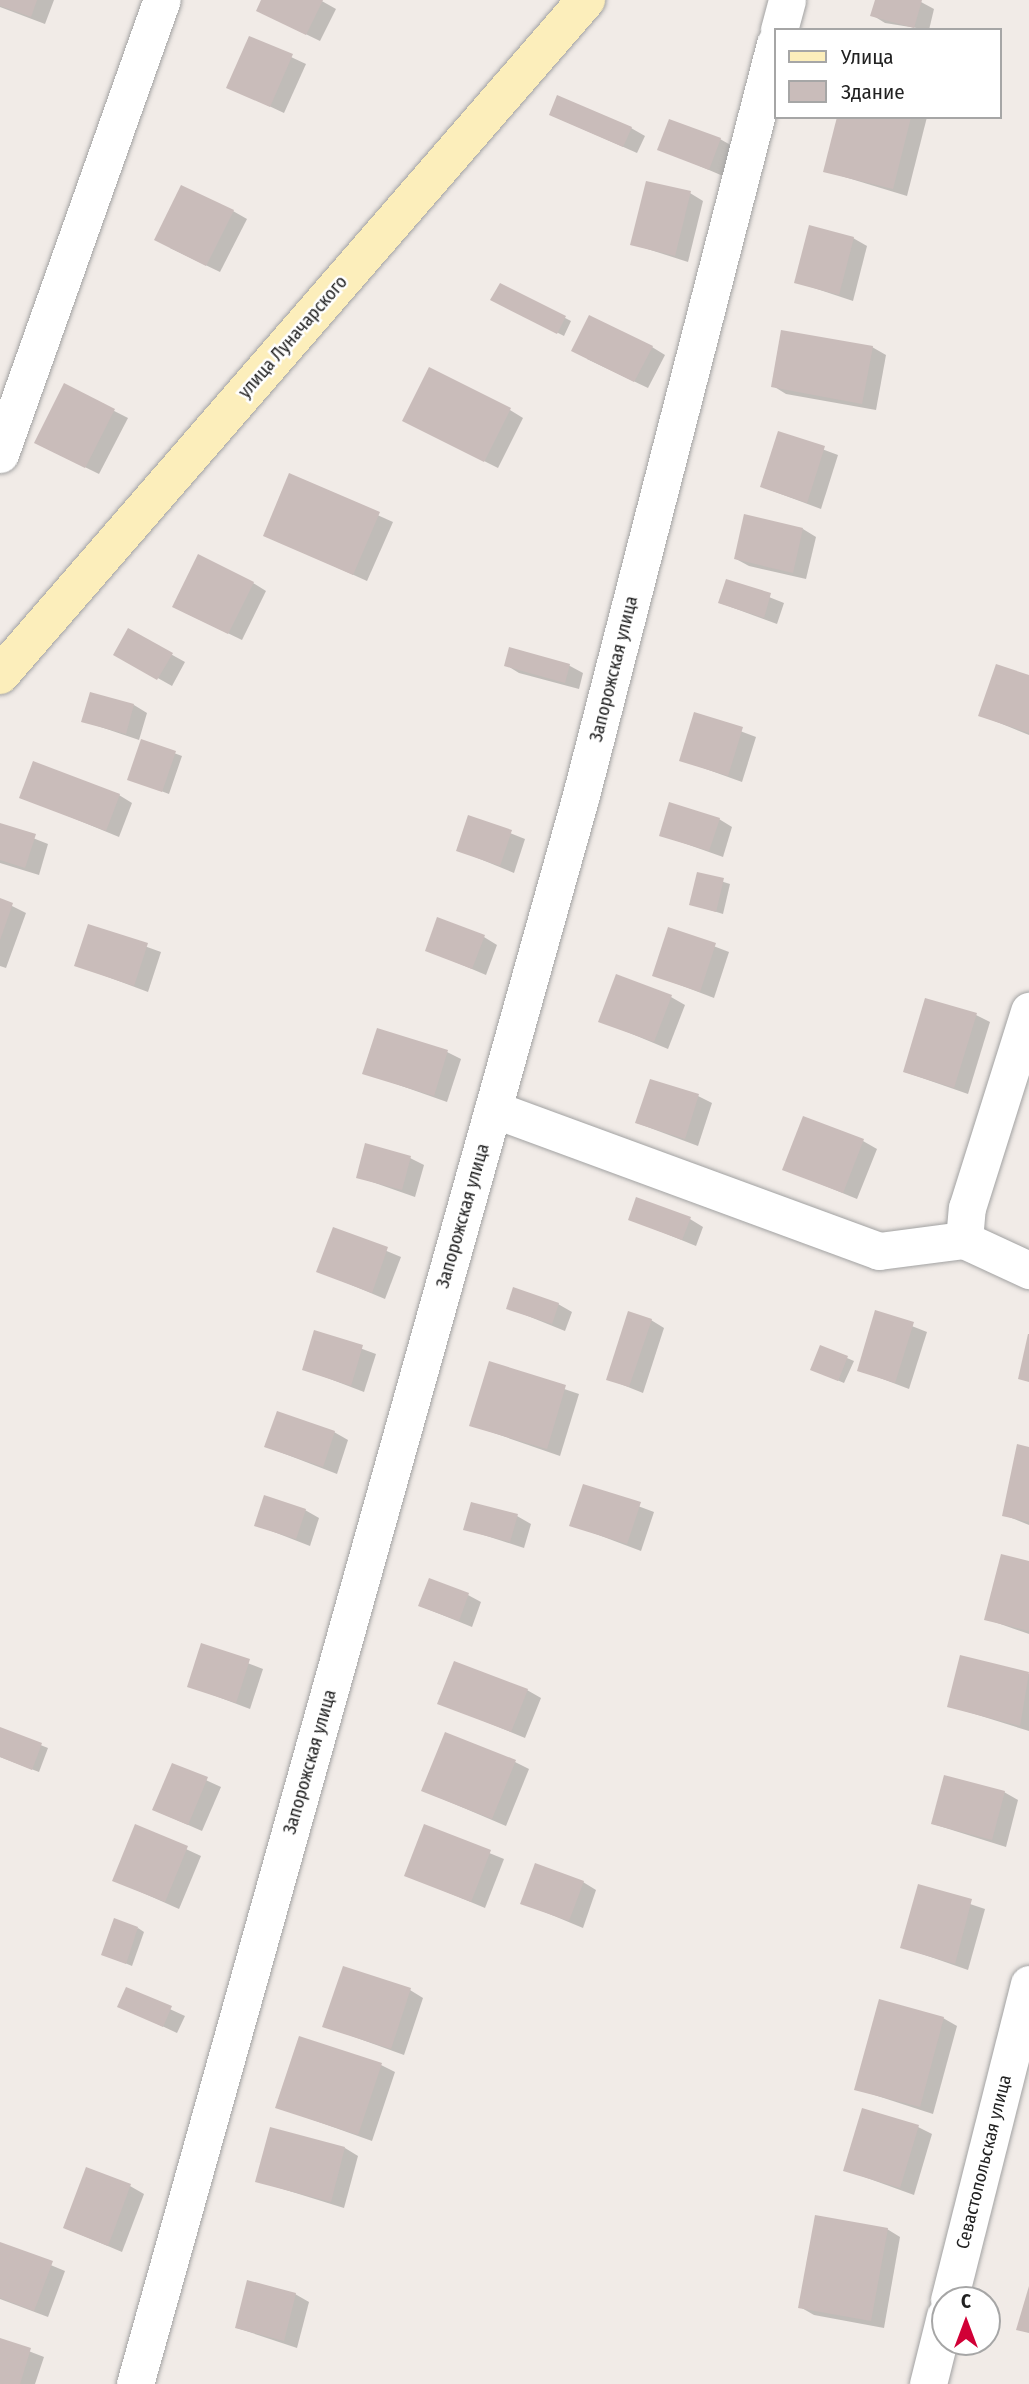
<!DOCTYPE html>
<meta charset="utf-8">
<style>
body{margin:0}
#map{position:relative;width:1029px;height:2384px;overflow:hidden;background:#f1ebe7;font-family:"Fira Sans Condensed",sans-serif}
div>[style]{position:absolute}
.shadow>*{inset:0;background:#0003}
.building>*{inset:0;background:#c9bcba}
.roads{filter:drop-shadow(0 0 2px #a2a2a2) drop-shadow(0 0 2px #a2a2a2)}
.street>*{height:37px;margin:-18.5px;padding:0 18.5px;transform-origin:18.5px;border-radius:18.5px;background:#fff}
.secondary>*{height:38px;margin:-19px;padding:0 19px;transform-origin:19px;border-radius:19px;background:#fceebb}
span{translate:-50% -50%;white-space:nowrap;text-align:center;line-height:1.15;-webkit-text-stroke:5px #fff;paint-order:stroke}
.street-label{font-size:18px;color:#212121}
.legend{position:absolute;left:774px;top:28px;width:228px;height:91px;box-sizing:border-box;background:#fff;border:2px solid #a6a6a6;margin:0;padding:9px 12px;list-style:none;font-size:21px;color:#212121}
.legend li{display:flex;align-items:center;gap:14px;height:35px}
.legend b{width:35px;border:2px solid #a6a6a6}
.north{position:absolute;left:931px;top:2286px;width:70px;height:70px;box-sizing:border-box;background:#fff;border:2px solid #a6a6a6;border-radius:50%;rotate:0deg;font-size:19px;font-weight:700;line-height:28px;text-align:center;color:#212121}
.north::after{content:'';display:block;margin:auto;width:24px;height:32px;background:#d10036;clip-path:polygon(50% 0,100% 100%,50% 72%,0 100%)}
</style>
<div id="map">
<div class="shadow">
<div style="clip-path:polygon(0 0,54px 0,45px 24px,0 7px)"></div>
<div style="clip-path:polygon(263px 0,320px 0,336px 9px,320px 41px,258px 11px)"></div>
<div style="clip-path:polygon(876px 0,921px 2px,934px 9px,929px 30px,885px 23px,872px 15px)"></div>
<div style="clip-path:polygon(250px 38px,306px 64px,284px 113px,228px 87px)"></div>
<div style="clip-path:polygon(551px 115px,631px 128px,645px 136px,637px 153px)"></div>
<div style="clip-path:polygon(839px 117px,927px 117px,907px 196px,825px 171px)"></div>
<div style="clip-path:polygon(720px 139px,734px 147px,723px 176px,660px 149px)"></div>
<div style="clip-path:polygon(690px 193px,703px 201px,688px 262px,632px 244px)"></div>
<div style="clip-path:polygon(233px 211px,247px 219px,220px 272px,170px 248px)"></div>
<div style="clip-path:polygon(853px 238px,867px 246px,853px 301px,796px 282px)"></div>
<div style="clip-path:polygon(500px 285px,571px 321px,564px 336px,493px 300px)"></div>
<div style="clip-path:polygon(652px 347px,665px 355px,648px 388px,587px 359px)"></div>
<div style="clip-path:polygon(872px 347px,886px 355px,876px 410px,786px 394px,773px 386px)"></div>
<div style="clip-path:polygon(65px 386px,128px 418px,99px 474px,50px 450px)"></div>
<div style="clip-path:polygon(510px 410px,523px 418px,498px 468px,418px 428px)"></div>
<div style="clip-path:polygon(779px 433px,838px 455px,821px 509px,762px 487px)"></div>
<div style="clip-path:polygon(290px 476px,393px 522px,367px 581px,265px 535px)"></div>
<div style="clip-path:polygon(803px 529px,816px 537px,806px 579px,749px 566px,736px 559px)"></div>
<div style="clip-path:polygon(728px 581px,784px 603px,777px 624px,720px 603px)"></div>
<div style="clip-path:polygon(253px 583px,266px 591px,242px 640px,188px 614px)"></div>
<div style="clip-path:polygon(129px 631px,185px 662px,172px 686px,115px 654px)"></div>
<div style="clip-path:polygon(510px 650px,570px 666px,583px 673px,579px 689px,519px 673px,506px 665px)"></div>
<div style="clip-path:polygon(1029px 677px,1029px 735px,980px 715px)"></div>
<div style="clip-path:polygon(134px 705px,147px 713px,139px 740px,182px 756px,169px 794px,129px 779px,142px 741px,83px 721px)"></div>
<div style="clip-path:polygon(695px 714px,756px 737px,742px 782px,681px 760px)"></div>
<div style="clip-path:polygon(119px 795px,132px 803px,119px 837px,22px 797px)"></div>
<div style="clip-path:polygon(469px 817px,525px 839px,514px 873px,458px 850px)"></div>
<div style="clip-path:polygon(719px 819px,732px 827px,723px 857px,661px 835px)"></div>
<div style="clip-path:polygon(0 825px,48px 844px,39px 875px,0 863px)"></div>
<div style="clip-path:polygon(698px 874px,730px 884px,723px 914px,691px 904px)"></div>
<div style="clip-path:polygon(0 900px,26px 913px,6px 968px,0 966px)"></div>
<div style="clip-path:polygon(89px 926px,161px 952px,148px 992px,76px 965px)"></div>
<div style="clip-path:polygon(669px 929px,729px 952px,714px 998px,654px 975px)"></div>
<div style="clip-path:polygon(484px 937px,497px 945px,486px 975px,427px 950px)"></div>
<div style="clip-path:polygon(671px 997px,685px 1005px,668px 1049px,601px 1021px)"></div>
<div style="clip-path:polygon(976px 1015px,990px 1022px,968px 1094px,905px 1072px)"></div>
<div style="clip-path:polygon(447px 1052px,461px 1059px,447px 1102px,365px 1073px)"></div>
<div style="clip-path:polygon(698px 1096px,712px 1103px,698px 1146px,637px 1123px)"></div>
<div style="clip-path:polygon(863px 1141px,877px 1149px,857px 1199px,784px 1169px)"></div>
<div style="clip-path:polygon(410px 1158px,424px 1165px,415px 1197px,358px 1177px)"></div>
<div style="clip-path:polygon(630px 1219px,690px 1219px,703px 1227px,696px 1246px)"></div>
<div style="clip-path:polygon(334px 1229px,401px 1257px,385px 1299px,318px 1271px)"></div>
<div style="clip-path:polygon(558px 1304px,572px 1312px,565px 1331px,508px 1308px)"></div>
<div style="clip-path:polygon(876px 1312px,927px 1332px,909px 1389px,859px 1370px)"></div>
<div style="clip-path:polygon(651px 1320px,664px 1328px,643px 1393px,608px 1379px)"></div>
<div style="clip-path:polygon(316px 1332px,376px 1354px,364px 1392px,304px 1369px)"></div>
<div style="clip-path:polygon(821px 1347px,854px 1361px,844px 1383px,818px 1372px)"></div>
<div style="clip-path:polygon(490px 1364px,579px 1394px,560px 1456px,471px 1425px)"></div>
<div style="clip-path:polygon(334px 1432px,348px 1440px,337px 1474px,267px 1447px)"></div>
<div style="clip-path:polygon(1029px 1449px,1029px 1525px,1004px 1515px)"></div>
<div style="clip-path:polygon(584px 1486px,654px 1512px,641px 1551px,572px 1525px)"></div>
<div style="clip-path:polygon(305px 1510px,319px 1518px,310px 1546px,256px 1525px)"></div>
<div style="clip-path:polygon(517px 1516px,531px 1524px,524px 1548px,465px 1529px)"></div>
<div style="clip-path:polygon(1029px 1563px,1029px 1634px,986px 1619px)"></div>
<div style="clip-path:polygon(468px 1595px,481px 1602px,472px 1627px,420px 1606px)"></div>
<div style="clip-path:polygon(202px 1646px,263px 1669px,250px 1709px,189px 1686px)"></div>
<div style="clip-path:polygon(961px 1657px,1029px 1674px,1029px 1731px,949px 1706px)"></div>
<div style="clip-path:polygon(527px 1690px,541px 1698px,525px 1738px,440px 1703px)"></div>
<div style="clip-path:polygon(0 1729px,48px 1748px,39px 1772px,0 1757px)"></div>
<div style="clip-path:polygon(515px 1762px,529px 1769px,506px 1826px,424px 1791px)"></div>
<div style="clip-path:polygon(173px 1765px,221px 1787px,202px 1831px,154px 1810px)"></div>
<div style="clip-path:polygon(1004px 1792px,1018px 1800px,1006px 1847px,933px 1824px)"></div>
<div style="clip-path:polygon(136px 1826px,201px 1856px,179px 1909px,114px 1880px)"></div>
<div style="clip-path:polygon(425px 1827px,504px 1859px,485px 1908px,406px 1875px)"></div>
<div style="clip-path:polygon(583px 1882px,596px 1890px,583px 1928px,523px 1903px)"></div>
<div style="clip-path:polygon(919px 1887px,985px 1909px,968px 1970px,902px 1947px)"></div>
<div style="clip-path:polygon(138px 1928px,144px 1932px,132px 1966px,103px 1954px)"></div>
<div style="clip-path:polygon(126px 1989px,185px 2016px,177px 2033px,119px 2006px)"></div>
<div style="clip-path:polygon(410px 1990px,423px 1998px,404px 2055px,324px 2026px)"></div>
<div style="clip-path:polygon(943px 2018px,957px 2026px,933px 2114px,856px 2089px)"></div>
<div style="clip-path:polygon(381px 2065px,395px 2072px,372px 2141px,277px 2107px)"></div>
<div style="clip-path:polygon(918px 2127px,932px 2134px,914px 2195px,845px 2170px)"></div>
<div style="clip-path:polygon(345px 2148px,358px 2156px,344px 2208px,257px 2181px)"></div>
<div style="clip-path:polygon(130px 2186px,144px 2194px,122px 2252px,65px 2228px)"></div>
<div style="clip-path:polygon(887px 2229px,900px 2237px,884px 2328px,814px 2315px,800px 2307px)"></div>
<div style="clip-path:polygon(0 2244px,65px 2271px,48px 2317px,0 2299px)"></div>
<div style="clip-path:polygon(295px 2294px,309px 2302px,297px 2348px,237px 2328px)"></div>
<div style="clip-path:polygon(0 2340px,44px 2357px,35px 2384px,0 2384px)"></div>
</div>
<div class="building">
<div style="clip-path:polygon(0 0,37px 0,31px 17px,0 6px)"></div>
<div style="clip-path:polygon(261px 0,323px 0,306px 35px,256px 11px)"></div>
<div style="clip-path:polygon(875px 0,922px 0,914px 28px,870px 16px)"></div>
<div style="clip-path:polygon(249px 36px,293px 54px,270px 107px,226px 88px)"></div>
<div style="clip-path:polygon(557px 95px,632px 127px,623px 147px,549px 115px)"></div>
<div style="clip-path:polygon(837px 117px,911px 117px,893px 189px,823px 172px)"></div>
<div style="clip-path:polygon(669px 119px,721px 138px,709px 170px,657px 150px)"></div>
<div style="clip-path:polygon(646px 181px,691px 191px,675px 256px,630px 245px)"></div>
<div style="clip-path:polygon(181px 185px,234px 210px,206px 266px,154px 240px)"></div>
<div style="clip-path:polygon(809px 225px,854px 237px,839px 295px,794px 283px)"></div>
<div style="clip-path:polygon(500px 283px,566px 316px,557px 334px,490px 300px)"></div>
<div style="clip-path:polygon(589px 315px,653px 346px,634px 382px,571px 351px)"></div>
<div style="clip-path:polygon(781px 330px,873px 346px,862px 404px,771px 387px)"></div>
<div style="clip-path:polygon(429px 367px,511px 408px,484px 462px,402px 421px)"></div>
<div style="clip-path:polygon(64px 383px,115px 409px,85px 468px,34px 443px)"></div>
<div style="clip-path:polygon(778px 431px,825px 446px,807px 503px,760px 487px)"></div>
<div style="clip-path:polygon(289px 473px,380px 512px,353px 575px,263px 536px)"></div>
<div style="clip-path:polygon(744px 514px,803px 528px,793px 573px,734px 559px)"></div>
<div style="clip-path:polygon(198px 554px,254px 582px,228px 634px,172px 607px)"></div>
<div style="clip-path:polygon(726px 579px,771px 593px,764px 618px,718px 603px)"></div>
<div style="clip-path:polygon(128px 628px,173px 653px,157px 680px,113px 655px)"></div>
<div style="clip-path:polygon(509px 647px,570px 664px,565px 683px,504px 666px)"></div>
<div style="clip-path:polygon(996px 664px,1029px 675px,1029px 733px,978px 716px)"></div>
<div style="clip-path:polygon(90px 692px,134px 704px,126px 734px,81px 722px)"></div>
<div style="clip-path:polygon(694px 712px,743px 727px,728px 776px,679px 761px)"></div>
<div style="clip-path:polygon(141px 739px,176px 751px,162px 792px,127px 780px)"></div>
<div style="clip-path:polygon(33px 761px,120px 794px,106px 831px,19px 798px)"></div>
<div style="clip-path:polygon(669px 802px,720px 818px,709px 851px,659px 836px)"></div>
<div style="clip-path:polygon(468px 815px,512px 830px,500px 866px,456px 851px)"></div>
<div style="clip-path:polygon(0 823px,36px 834px,25px 868px,0 860px)"></div>
<div style="clip-path:polygon(697px 872px,724px 878px,716px 912px,689px 905px)"></div>
<div style="clip-path:polygon(0 898px,13px 903px,0 940px)"></div>
<div style="clip-path:polygon(437px 917px,485px 935px,472px 969px,425px 951px)"></div>
<div style="clip-path:polygon(88px 924px,148px 943px,134px 986px,74px 966px)"></div>
<div style="clip-path:polygon(668px 927px,716px 943px,700px 992px,652px 976px)"></div>
<div style="clip-path:polygon(616px 974px,672px 995px,654px 1042px,598px 1022px)"></div>
<div style="clip-path:polygon(925px 998px,977px 1013px,954px 1088px,903px 1072px)"></div>
<div style="clip-path:polygon(377px 1028px,448px 1050px,434px 1096px,362px 1074px)"></div>
<div style="clip-path:polygon(650px 1079px,699px 1094px,685px 1139px,635px 1123px)"></div>
<div style="clip-path:polygon(803px 1116px,864px 1139px,843px 1193px,782px 1170px)"></div>
<div style="clip-path:polygon(365px 1143px,411px 1156px,402px 1190px,356px 1178px)"></div>
<div style="clip-path:polygon(636px 1197px,691px 1217px,682px 1240px,628px 1220px)"></div>
<div style="clip-path:polygon(333px 1227px,388px 1247px,372px 1293px,316px 1272px)"></div>
<div style="clip-path:polygon(513px 1287px,559px 1303px,552px 1324px,506px 1309px)"></div>
<div style="clip-path:polygon(875px 1310px,914px 1322px,895px 1383px,857px 1371px)"></div>
<div style="clip-path:polygon(628px 1311px,652px 1319px,629px 1387px,606px 1380px)"></div>
<div style="clip-path:polygon(314px 1330px,363px 1345px,351px 1386px,302px 1370px)"></div>
<div style="clip-path:polygon(1028px 1334px,1029px 1334px,1029px 1382px,1018px 1379px)"></div>
<div style="clip-path:polygon(820px 1345px,848px 1356px,838px 1381px,810px 1370px)"></div>
<div style="clip-path:polygon(489px 1361px,566px 1385px,547px 1449px,469px 1426px)"></div>
<div style="clip-path:polygon(277px 1411px,335px 1431px,323px 1467px,264px 1447px)"></div>
<div style="clip-path:polygon(1017px 1444px,1029px 1447px,1029px 1522px,1002px 1516px)"></div>
<div style="clip-path:polygon(583px 1484px,641px 1502px,627px 1544px,569px 1526px)"></div>
<div style="clip-path:polygon(264px 1495px,306px 1509px,296px 1539px,254px 1526px)"></div>
<div style="clip-path:polygon(471px 1502px,518px 1514px,510px 1542px,463px 1530px)"></div>
<div style="clip-path:polygon(1001px 1554px,1029px 1561px,1029px 1631px,984px 1620px)"></div>
<div style="clip-path:polygon(429px 1578px,469px 1593px,459px 1621px,418px 1606px)"></div>
<div style="clip-path:polygon(201px 1643px,250px 1659px,236px 1703px,187px 1687px)"></div>
<div style="clip-path:polygon(960px 1655px,1029px 1672px,1020px 1726px,947px 1707px)"></div>
<div style="clip-path:polygon(454px 1661px,528px 1689px,511px 1732px,437px 1704px)"></div>
<div style="clip-path:polygon(0 1727px,42px 1743px,32px 1770px,0 1757px)"></div>
<div style="clip-path:polygon(445px 1732px,516px 1760px,492px 1819px,421px 1791px)"></div>
<div style="clip-path:polygon(172px 1763px,208px 1777px,188px 1825px,152px 1810px)"></div>
<div style="clip-path:polygon(944px 1775px,1005px 1791px,992px 1840px,931px 1824px)"></div>
<div style="clip-path:polygon(135px 1824px,188px 1846px,165px 1902px,112px 1881px)"></div>
<div style="clip-path:polygon(424px 1824px,491px 1850px,471px 1902px,404px 1876px)"></div>
<div style="clip-path:polygon(535px 1863px,584px 1881px,569px 1921px,520px 1904px)"></div>
<div style="clip-path:polygon(918px 1884px,972px 1899px,955px 1964px,900px 1948px)"></div>
<div style="clip-path:polygon(114px 1918px,138px 1927px,126px 1964px,101px 1955px)"></div>
<div style="clip-path:polygon(343px 1966px,411px 1988px,391px 2049px,322px 2027px)"></div>
<div style="clip-path:polygon(126px 1987px,172px 2006px,163px 2027px,117px 2007px)"></div>
<div style="clip-path:polygon(879px 1999px,944px 2017px,920px 2107px,854px 2090px)"></div>
<div style="clip-path:polygon(299px 2036px,382px 2063px,358px 2135px,275px 2108px)"></div>
<div style="clip-path:polygon(862px 2108px,919px 2125px,900px 2188px,843px 2171px)"></div>
<div style="clip-path:polygon(270px 2127px,345px 2147px,331px 2202px,255px 2182px)"></div>
<div style="clip-path:polygon(86px 2167px,131px 2184px,108px 2246px,63px 2228px)"></div>
<div style="clip-path:polygon(815px 2215px,888px 2228px,871px 2321px,798px 2308px)"></div>
<div style="clip-path:polygon(0 2242px,53px 2261px,34px 2311px,0 2298px)"></div>
<div style="clip-path:polygon(247px 2280px,296px 2293px,284px 2341px,235px 2328px)"></div>
<div style="clip-path:polygon(1029px 2286px,1029px 2333px,1016px 2330px)"></div>
<div style="clip-path:polygon(0 2338px,31px 2348px,20px 2384px,0 2384px)"></div>
</div>
<div class="roads">
<div class="street">
<div style="left:779px;top:30px;width:31px;rotate:-75deg"></div>
<div style="left:0;top:454px;width:482px;rotate:-70.4deg"></div>
<div style="left:493px;top:1109px;width:411px;rotate:20.2deg"></div>
<div style="left:879px;top:1251px;width:86px;rotate:-7.4deg"></div>
<div style="left:964px;top:1240px;width:72px;rotate:24.8deg"></div>
<div style="left:964px;top:1240px;width:32px;rotate:-85deg"></div>
<div style="left:967px;top:1208px;width:207px;rotate:-72.5deg"></div>
<div style="left:949px;top:2300px;width:326px;rotate:-75.8deg"></div>
<div style="left:135px;top:2384px;width:1650px;rotate:-74.32deg"></div>
<div style="left:581px;top:795px;width:776px;rotate:-75.52deg"></div>
<div style="left:928px;top:2384px;width:70px;rotate:-76deg"></div>
</div>
<div class="secondary">
<div style="left:0;top:675px;width:894px;rotate:-49.04deg"></div>
</div>
</div>
<div class="street-label">
<span style="left:293px;top:337px;rotate:-49deg">улица Луначарского</span>
<span style="left:614px;top:669px;rotate:-76deg">Запорожская улица</span>
<span style="left:463px;top:1216px;rotate:-74deg">Запорожская улица</span>
<span style="left:310px;top:1762px;rotate:-74deg">Запорожская улица</span>
<span style="left:984px;top:2162px;rotate:-76deg">Севастопольская улица</span>
</div>
<ul class="legend">
<li><b style="height:9px;background:#fceebb"></b>Улица</li>
<li><b style="height:19px;background:#c9bcba"></b>Здание</li>
</ul>
<div class="north">С</div>
</div>
